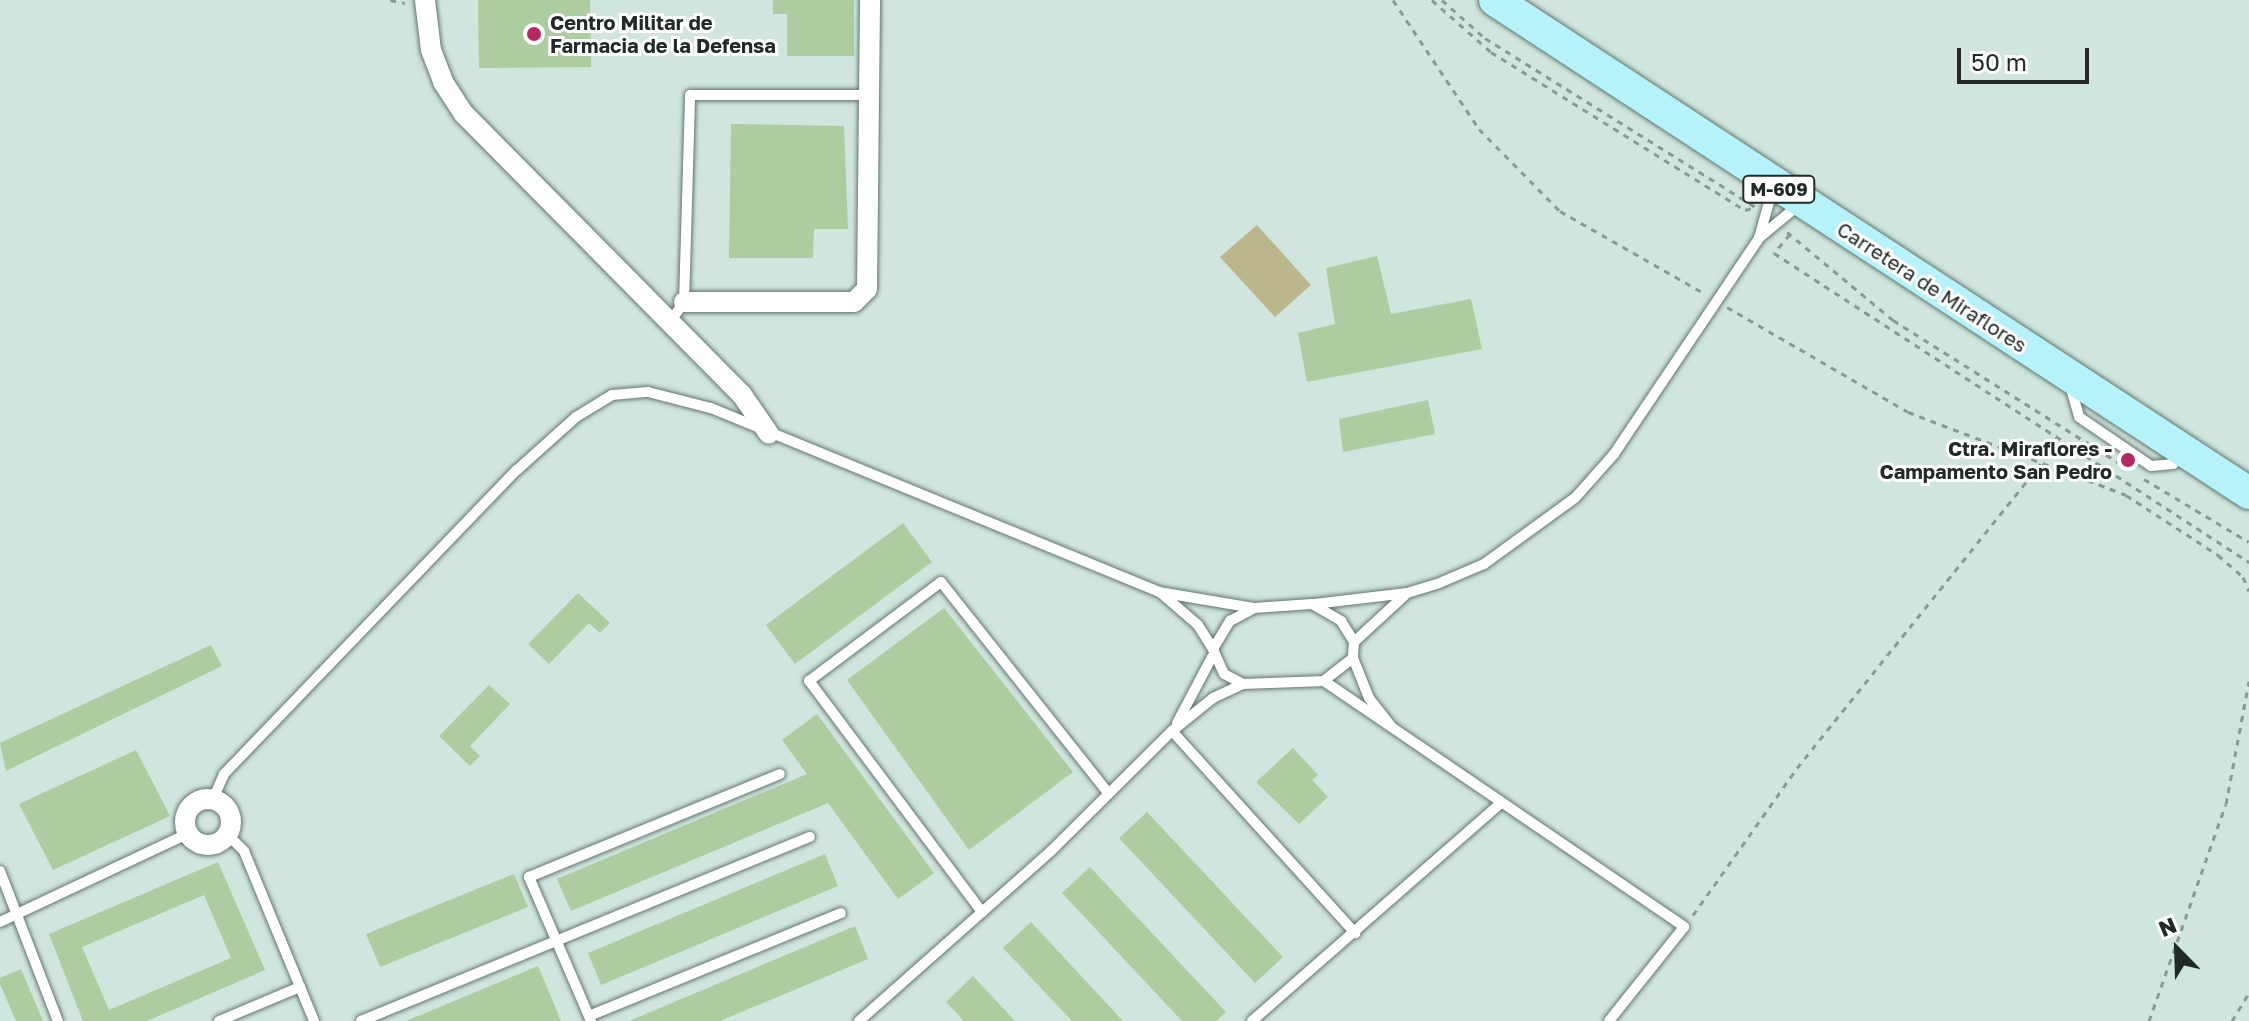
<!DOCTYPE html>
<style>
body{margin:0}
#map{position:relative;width:2249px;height:1021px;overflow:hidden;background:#cfe5dd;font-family:"Golos Text",sans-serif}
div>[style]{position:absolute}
.green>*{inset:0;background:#bbb68b}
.building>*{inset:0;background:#adcca0}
.path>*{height:3px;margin-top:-1.5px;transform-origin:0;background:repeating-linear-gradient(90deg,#899a94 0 6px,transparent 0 12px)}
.roads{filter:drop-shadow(0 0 2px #62766f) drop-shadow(0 0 2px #62766f)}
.service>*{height:10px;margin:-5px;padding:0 5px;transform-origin:5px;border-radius:5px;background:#fff}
.minor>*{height:20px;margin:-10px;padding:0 10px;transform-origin:10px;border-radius:10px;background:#fff}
.minor>.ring{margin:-10px;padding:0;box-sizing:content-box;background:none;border:20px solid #fff;border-radius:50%}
.primary>*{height:32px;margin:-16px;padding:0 16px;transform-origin:16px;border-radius:16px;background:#b5f2f9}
.dots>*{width:22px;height:22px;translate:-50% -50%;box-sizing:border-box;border:4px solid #fff;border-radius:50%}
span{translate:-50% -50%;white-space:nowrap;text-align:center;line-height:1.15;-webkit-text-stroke:6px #fff;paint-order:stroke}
.shield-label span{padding:2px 6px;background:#fff;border:2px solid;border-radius:6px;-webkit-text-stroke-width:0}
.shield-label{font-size:18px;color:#212a27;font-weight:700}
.poi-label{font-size:20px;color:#212a27;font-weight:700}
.left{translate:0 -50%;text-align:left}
.right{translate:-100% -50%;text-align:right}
.street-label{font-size:20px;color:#212a27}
.north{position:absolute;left:2137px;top:909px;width:80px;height:80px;-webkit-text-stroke:6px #fff;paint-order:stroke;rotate:337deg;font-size:22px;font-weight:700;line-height:32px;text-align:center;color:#212a27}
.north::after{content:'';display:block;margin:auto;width:28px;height:36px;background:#212a27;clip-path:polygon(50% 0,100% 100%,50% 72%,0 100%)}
.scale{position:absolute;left:1957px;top:48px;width:132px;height:36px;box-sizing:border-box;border:4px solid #212a27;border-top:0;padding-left:10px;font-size:24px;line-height:28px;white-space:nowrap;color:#212a27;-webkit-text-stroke:6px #fff;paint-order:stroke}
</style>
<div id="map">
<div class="green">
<div style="clip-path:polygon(1257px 225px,1311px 285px,1275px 317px,1220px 257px)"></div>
</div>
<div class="building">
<div style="clip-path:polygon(478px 0,590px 0,591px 67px,479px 68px)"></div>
<div style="clip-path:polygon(773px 0,854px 0,854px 56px,787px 56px,787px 14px,773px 14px)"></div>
<div style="clip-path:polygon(731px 124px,844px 126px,848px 229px,814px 229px,813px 258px,729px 258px)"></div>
<div style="clip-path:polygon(1377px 256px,1391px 314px,1471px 299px,1482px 349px,1307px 382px,1298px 333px,1335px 324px,1326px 268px)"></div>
<div style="clip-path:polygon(1428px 400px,1435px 434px,1343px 452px,1339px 419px)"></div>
<div style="clip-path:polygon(903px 523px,932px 562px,795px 664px,766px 625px)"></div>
<div style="clip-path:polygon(578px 593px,610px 623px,600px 633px,589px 623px,549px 664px,528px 644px)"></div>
<div style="clip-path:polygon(944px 608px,1073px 772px,969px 850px,847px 680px)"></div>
<div style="clip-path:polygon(211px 645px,222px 666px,6px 771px,0 743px)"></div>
<div style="clip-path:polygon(489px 685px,510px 704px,470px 746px,480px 756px,470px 766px,439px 736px)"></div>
<div style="clip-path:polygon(817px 714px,934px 873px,898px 899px,828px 803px,571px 911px,557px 879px,807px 774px,782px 740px)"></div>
<div style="clip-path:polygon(1293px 748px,1318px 775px,1312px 780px,1328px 797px,1299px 824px,1256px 782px)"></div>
<div style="clip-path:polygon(136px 750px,170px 816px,53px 870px,19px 804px)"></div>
<div style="clip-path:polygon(1147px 812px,1283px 957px,1255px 983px,1119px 838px)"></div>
<div style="clip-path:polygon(825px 854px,838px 886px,601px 985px,588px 953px)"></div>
<div style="clip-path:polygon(evenodd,218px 862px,265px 970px,147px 1021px,83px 1021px,49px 934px,218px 862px,204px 895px,231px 958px,109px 1010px,82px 947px,204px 895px)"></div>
<div style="clip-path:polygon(1090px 867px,1226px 1012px,1216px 1021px,1182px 1021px,1062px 893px)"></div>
<div style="clip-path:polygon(514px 874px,528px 907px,380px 967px,366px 934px)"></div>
<div style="clip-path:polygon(1031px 922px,1123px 1021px,1072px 1021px,1003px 948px)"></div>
<div style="clip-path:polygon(855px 926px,868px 959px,720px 1021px,629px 1021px)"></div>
<div style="clip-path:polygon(538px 966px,561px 1021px,406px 1021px)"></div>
<div style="clip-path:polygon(21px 969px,43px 1021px,16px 1021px,0 984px,0 978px)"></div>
<div style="clip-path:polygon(973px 976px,1015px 1021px,964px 1021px,946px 1002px)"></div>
</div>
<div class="path">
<div style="left:390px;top:0;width:15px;rotate:11deg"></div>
<div style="left:1393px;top:0;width:155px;rotate:56.3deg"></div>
<div style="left:1479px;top:129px;width:115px;rotate:45.4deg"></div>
<div style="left:1560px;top:211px;width:166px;rotate:29.7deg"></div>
<div style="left:1432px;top:0;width:79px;rotate:41.4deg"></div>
<div style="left:1491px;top:52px;width:299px;rotate:31.9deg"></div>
<div style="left:1745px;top:210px;width:10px;rotate:-17deg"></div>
<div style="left:1442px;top:0;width:57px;rotate:41.5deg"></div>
<div style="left:1485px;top:38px;width:319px;rotate:32deg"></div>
<div style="left:1787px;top:232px;width:138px;rotate:39.7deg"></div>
<div style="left:1893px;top:320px;width:266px;rotate:32.3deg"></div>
<div style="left:1790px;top:234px;width:25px;rotate:130deg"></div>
<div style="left:1774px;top:253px;width:567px;rotate:33.05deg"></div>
<div style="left:1727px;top:307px;width:209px;rotate:30.1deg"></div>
<div style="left:1908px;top:412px;width:233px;rotate:20.8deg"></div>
<div style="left:2126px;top:495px;width:110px;rotate:33.1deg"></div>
<div style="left:2218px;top:555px;width:33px;rotate:41deg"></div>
<div style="left:2243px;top:577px;width:15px;rotate:67deg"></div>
<div style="left:2144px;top:479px;width:122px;rotate:31deg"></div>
<div style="left:1693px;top:915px;width:180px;rotate:-54.7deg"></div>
<div style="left:1797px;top:768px;width:392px;rotate:-51.3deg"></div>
<div style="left:2149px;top:1021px;width:230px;rotate:-70.5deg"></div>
<div style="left:2226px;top:804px;width:125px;rotate:-79.4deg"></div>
<div style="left:2232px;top:1021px;width:33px;rotate:-59deg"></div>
</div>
<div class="roads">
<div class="service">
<div style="left:1759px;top:238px;width:53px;rotate:-39.7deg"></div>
<div style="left:669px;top:323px;width:26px;rotate:-54deg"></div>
<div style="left:684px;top:302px;width:207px;rotate:-88.3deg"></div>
<div style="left:690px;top:95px;width:179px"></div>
<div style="left:2070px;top:385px;width:33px;rotate:74deg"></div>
<div style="left:2079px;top:417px;width:87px;rotate:34.2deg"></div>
<div style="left:2151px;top:466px;width:22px;rotate:-5deg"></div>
<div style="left:2173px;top:464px;width:14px;rotate:-51deg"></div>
<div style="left:1161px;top:593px;width:49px;rotate:40.9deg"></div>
<div style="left:1198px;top:625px;width:28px;rotate:58deg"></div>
<div style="left:1314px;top:604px;width:94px;rotate:-6.7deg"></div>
<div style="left:1407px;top:593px;width:31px;rotate:-17deg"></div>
<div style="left:1437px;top:584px;width:51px;rotate:-23.1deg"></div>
<div style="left:1484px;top:564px;width:112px;rotate:-36deg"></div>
<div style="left:1575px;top:498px;width:59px;rotate:-48.4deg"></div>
<div style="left:1614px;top:454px;width:260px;rotate:-56.1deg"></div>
<div style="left:1759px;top:238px;width:52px;rotate:-74.4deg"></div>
<div style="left:1354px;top:642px;width:69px;rotate:-42.7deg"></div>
<div style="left:1353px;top:658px;width:43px;rotate:68.2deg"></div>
<div style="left:1369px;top:698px;width:36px;rotate:52deg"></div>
<div style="left:1324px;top:681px;width:436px;rotate:34.3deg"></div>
<div style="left:1684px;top:927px;width:120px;rotate:128.6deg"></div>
<div style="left:1177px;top:723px;width:75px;rotate:-62.1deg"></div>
<div style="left:1172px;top:731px;width:273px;rotate:47.8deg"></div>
<div style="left:213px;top:799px;width:27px;rotate:-66deg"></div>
<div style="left:224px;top:774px;width:422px;rotate:-46.1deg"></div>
<div style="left:517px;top:470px;width:79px;rotate:-41.9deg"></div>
<div style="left:576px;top:417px;width:42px;rotate:-31.4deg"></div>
<div style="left:612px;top:395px;width:36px;rotate:-5deg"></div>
<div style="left:648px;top:392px;width:65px;rotate:14.3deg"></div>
<div style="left:711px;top:408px;width:484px;rotate:22.3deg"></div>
<div style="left:1159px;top:592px;width:96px;rotate:9.6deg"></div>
<div style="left:1254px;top:608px;width:58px;rotate:-3.9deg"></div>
<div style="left:1312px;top:604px;width:34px;rotate:30deg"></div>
<div style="left:1341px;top:621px;width:25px;rotate:58deg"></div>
<div style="left:1354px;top:642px;width:16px;rotate:94deg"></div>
<div style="left:1353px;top:658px;width:37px;rotate:142deg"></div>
<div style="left:1324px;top:681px;width:81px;rotate:177.9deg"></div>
<div style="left:1243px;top:684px;width:21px;rotate:-152deg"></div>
<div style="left:1224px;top:674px;width:27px;rotate:-114deg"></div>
<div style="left:1213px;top:649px;width:33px;rotate:-59deg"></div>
<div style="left:1230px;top:621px;width:27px;rotate:-28deg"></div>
<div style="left:228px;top:835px;width:23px;rotate:45deg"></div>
<div style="left:244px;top:851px;width:184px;rotate:67.6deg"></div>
<div style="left:0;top:871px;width:161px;rotate:68.9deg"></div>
<div style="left:982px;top:912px;width:289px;rotate:-126.8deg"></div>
<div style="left:809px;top:681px;width:165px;rotate:-36.9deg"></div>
<div style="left:941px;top:582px;width:270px;rotate:51.6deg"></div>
<div style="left:0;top:922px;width:207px;rotate:-25.2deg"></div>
<div style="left:589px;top:1016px;width:272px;rotate:-22.2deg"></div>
<div style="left:219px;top:1021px;width:88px;rotate:-22.8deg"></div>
<div style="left:361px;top:1021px;width:485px;rotate:-22.3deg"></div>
<div style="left:591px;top:1021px;width:157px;rotate:-113.3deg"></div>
<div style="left:529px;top:877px;width:271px;rotate:-22.3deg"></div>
<div style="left:859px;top:1021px;width:256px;rotate:-41.5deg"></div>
<div style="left:1051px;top:851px;width:170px;rotate:-44.8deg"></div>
<div style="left:1172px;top:731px;width:53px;rotate:-38.8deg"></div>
<div style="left:1213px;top:698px;width:33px;rotate:-25deg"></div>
<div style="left:1252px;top:1021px;width:330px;rotate:-41.2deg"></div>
</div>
<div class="minor">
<div style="left:425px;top:0;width:50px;rotate:83.2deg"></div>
<div style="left:431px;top:50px;width:34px;rotate:69deg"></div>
<div style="left:443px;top:82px;width:38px;rotate:57deg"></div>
<div style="left:464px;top:114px;width:395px;rotate:45.3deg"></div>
<div style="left:742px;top:395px;width:47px;rotate:55.3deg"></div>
<div style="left:684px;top:302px;width:170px"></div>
<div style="left:854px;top:302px;width:18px;rotate:-45deg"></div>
<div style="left:867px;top:289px;width:289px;rotate:-89.4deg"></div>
<div class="ring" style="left:185px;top:799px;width:26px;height:26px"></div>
</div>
<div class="primary">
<div style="left:1495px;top:0;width:901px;rotate:33.18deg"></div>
</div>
</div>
<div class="dots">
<div style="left:534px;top:34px;background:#b42964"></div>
<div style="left:2128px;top:460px;background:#b42964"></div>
</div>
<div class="shield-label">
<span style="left:1779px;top:189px">M-609</span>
</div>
<div class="poi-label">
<span class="left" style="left:550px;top:34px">Centro Militar de<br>Farmacia de la Defensa</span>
<span class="right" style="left:2112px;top:460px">Ctra. Miraflores -<br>Campamento San Pedro</span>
</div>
<div class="street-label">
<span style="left:1932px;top:287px;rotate:33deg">Carretera de Miraflores</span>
</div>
<div class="north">N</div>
<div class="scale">50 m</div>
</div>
